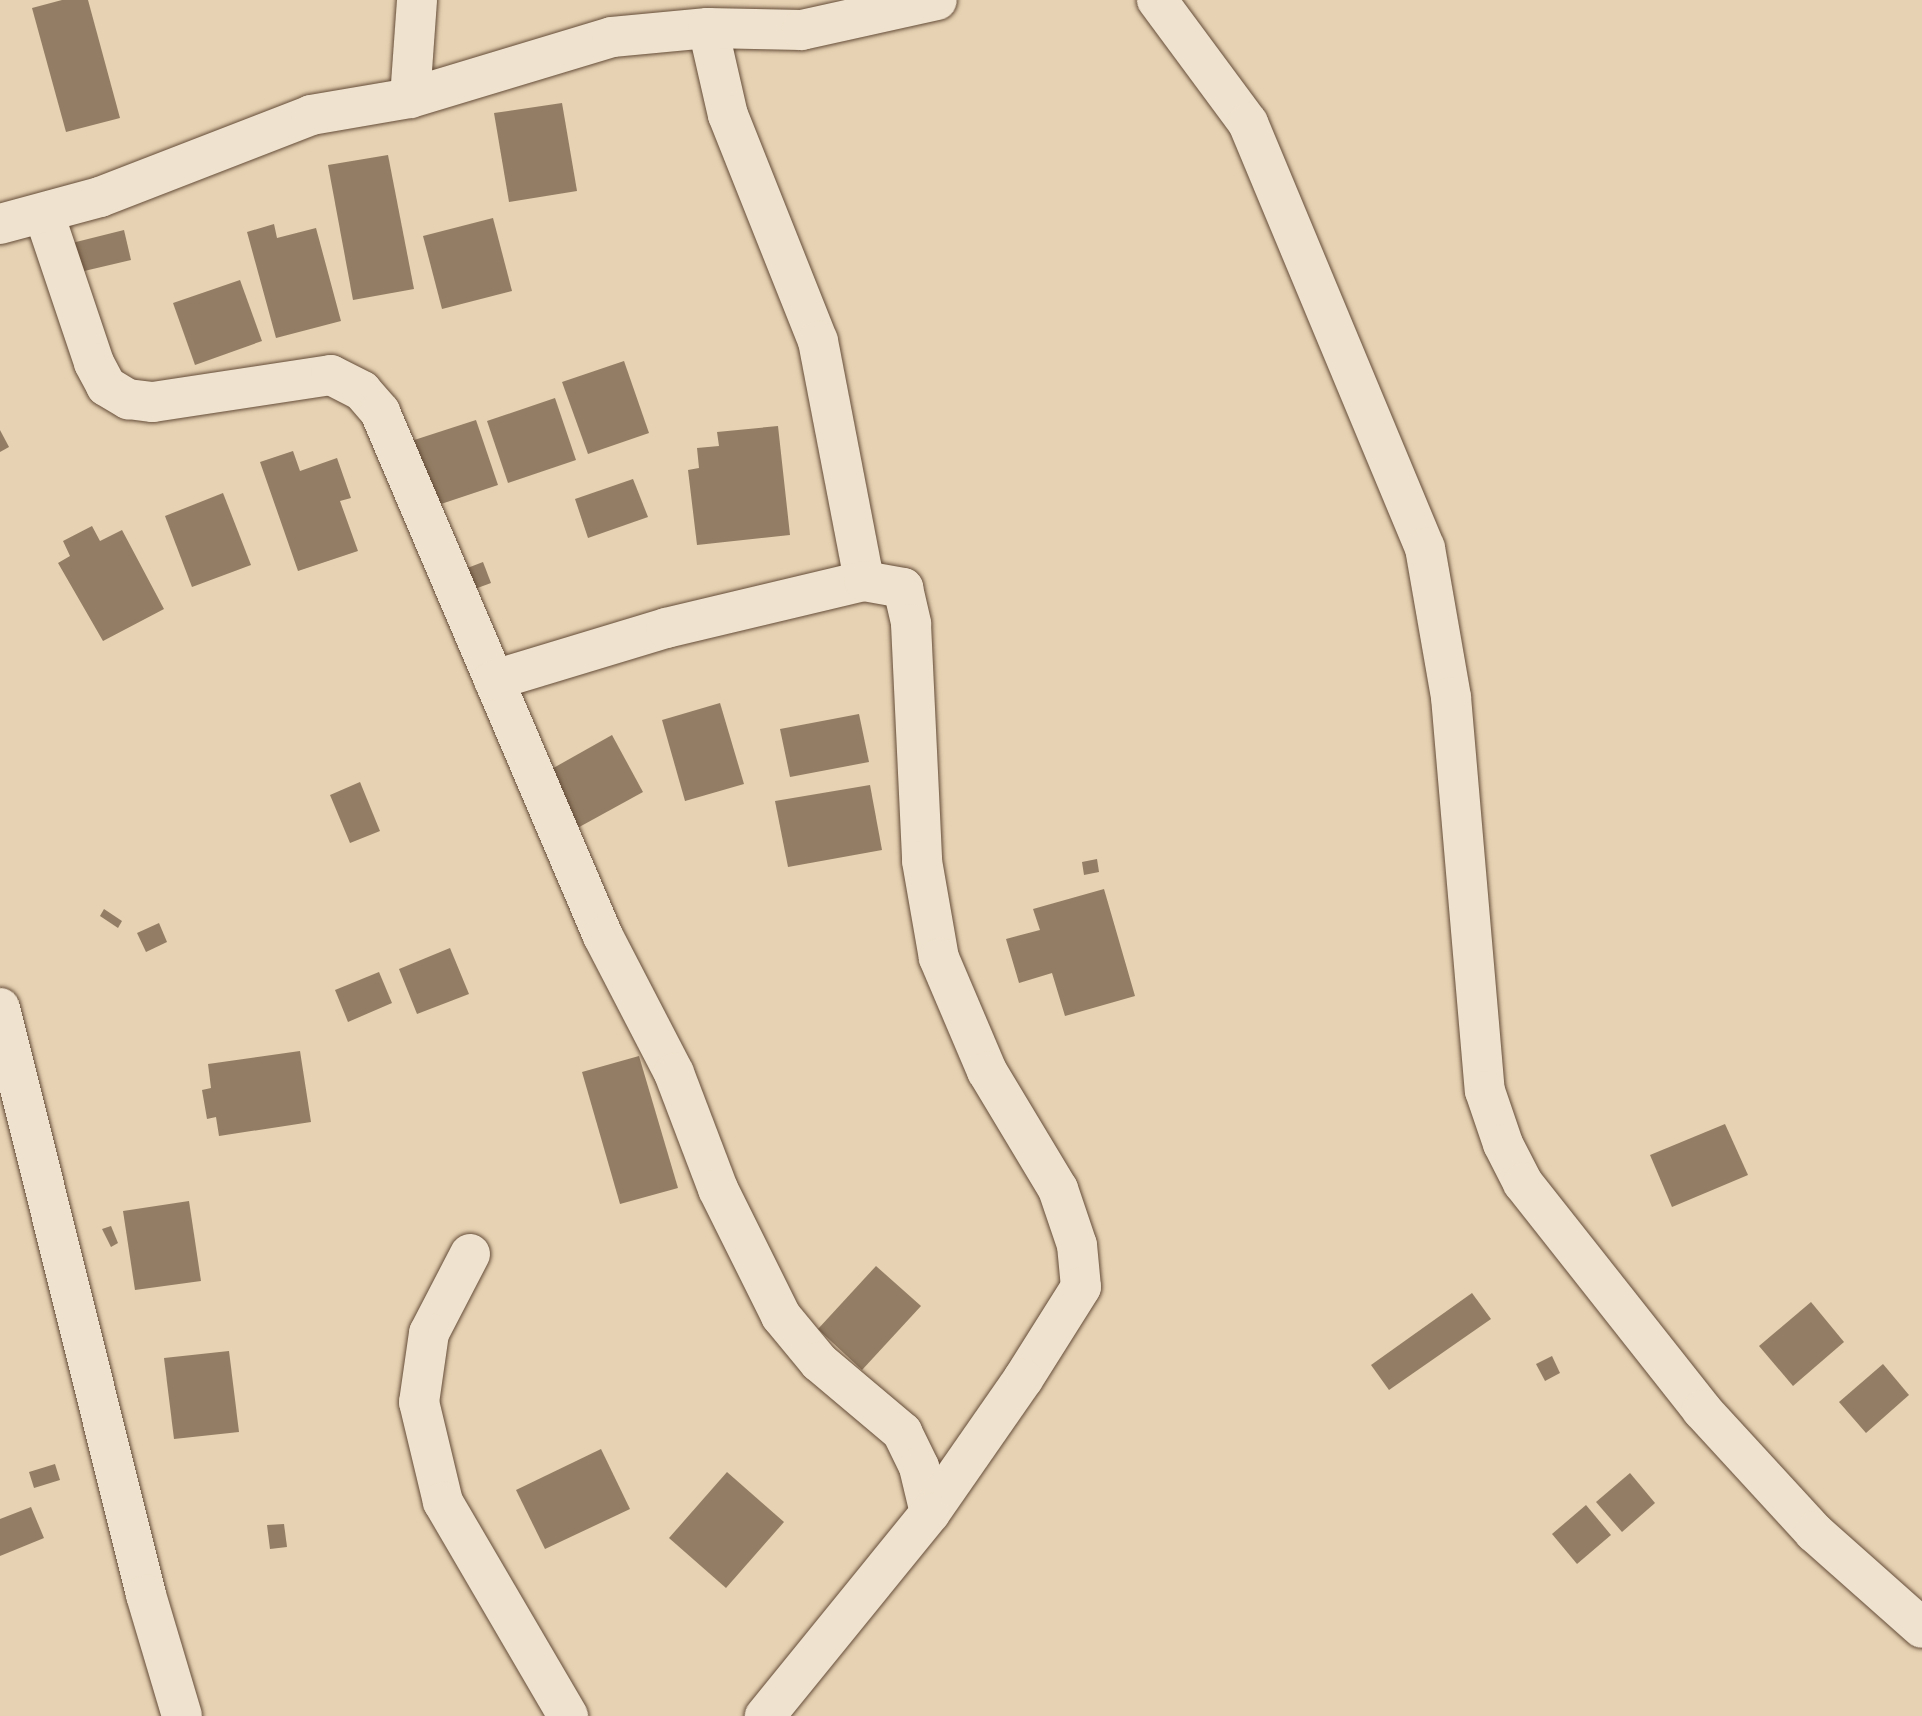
<!DOCTYPE html>
<style>
body{margin:0}
#map{position:relative;width:1922px;height:1716px;overflow:hidden;background:#e7d2b3;font-family:"IM FELL French Canon",serif}
div>[style]{position:absolute}
.building>*{inset:0;background:#937d64}
.roads{filter:drop-shadow(0 0 2px #644c38) drop-shadow(0 0 2px #644c38)}
.minor>*{height:40px;margin:-20px;padding:0 20px;transform-origin:20px;border-radius:20px;background:#efe2ce}
span{translate:-50% -50%;white-space:nowrap;text-align:center;line-height:1.15;-webkit-text-stroke:6px #efe2ce;paint-order:stroke}
</style>
<div id="map">
<div class="building">
<div style="clip-path:polygon(62px 0,88px 0,120px 118px,66px 132px,32px 8px)"></div>
<div style="clip-path:polygon(562px 103px,577px 191px,509px 202px,494px 113px)"></div>
<div style="clip-path:polygon(388px 155px,414px 289px,353px 300px,328px 165px)"></div>
<div style="clip-path:polygon(493px 218px,512px 291px,442px 309px,423px 236px)"></div>
<div style="clip-path:polygon(274px 224px,277px 238px,316px 228px,341px 321px,276px 338px,247px 232px)"></div>
<div style="clip-path:polygon(124px 230px,131px 260px,80px 272px,72px 243px)"></div>
<div style="clip-path:polygon(240px 280px,262px 341px,195px 365px,173px 303px)"></div>
<div style="clip-path:polygon(624px 361px,649px 433px,588px 454px,562px 382px)"></div>
<div style="clip-path:polygon(555px 398px,576px 460px,508px 483px,487px 421px)"></div>
<div style="clip-path:polygon(476px 420px,498px 485px,426px 509px,405px 443px)"></div>
<div style="clip-path:polygon(778px 426px,790px 535px,697px 545px,688px 470px,699px 468px,697px 448px,719px 446px,717px 432px)"></div>
<div style="clip-path:polygon(0 430px,9px 447px,0 452px)"></div>
<div style="clip-path:polygon(293px 451px,300px 471px,337px 458px,351px 498px,340px 501px,358px 551px,298px 571px,260px 462px)"></div>
<div style="clip-path:polygon(633px 479px,648px 517px,588px 538px,575px 499px)"></div>
<div style="clip-path:polygon(223px 493px,251px 565px,192px 587px,165px 516px)"></div>
<div style="clip-path:polygon(92px 526px,100px 541px,122px 530px,164px 609px,103px 641px,58px 563px,70px 556px,63px 541px)"></div>
<div style="clip-path:polygon(483px 562px,491px 583px,464px 593px,457px 572px)"></div>
<div style="clip-path:polygon(720px 703px,744px 784px,685px 801px,662px 720px)"></div>
<div style="clip-path:polygon(859px 714px,869px 762px,790px 777px,780px 729px)"></div>
<div style="clip-path:polygon(612px 735px,643px 792px,572px 831px,541px 775px)"></div>
<div style="clip-path:polygon(360px 782px,380px 831px,350px 843px,330px 795px)"></div>
<div style="clip-path:polygon(870px 785px,882px 850px,788px 867px,775px 801px)"></div>
<div style="clip-path:polygon(1097px 859px,1099px 872px,1084px 875px,1082px 862px)"></div>
<div style="clip-path:polygon(1104px 889px,1135px 996px,1065px 1016px,1052px 973px,1019px 983px,1006px 939px,1040px 930px,1033px 909px)"></div>
<div style="clip-path:polygon(104px 909px,122px 921px,118px 928px,100px 916px)"></div>
<div style="clip-path:polygon(159px 923px,167px 942px,146px 952px,137px 933px)"></div>
<div style="clip-path:polygon(450px 948px,469px 994px,417px 1014px,399px 969px)"></div>
<div style="clip-path:polygon(379px 972px,392px 1003px,348px 1022px,335px 990px)"></div>
<div style="clip-path:polygon(300px 1051px,311px 1122px,219px 1136px,216px 1117px,207px 1119px,202px 1090px,211px 1088px,208px 1064px)"></div>
<div style="clip-path:polygon(639px 1056px,678px 1188px,620px 1204px,582px 1072px)"></div>
<div style="clip-path:polygon(1725px 1124px,1748px 1175px,1672px 1207px,1650px 1155px)"></div>
<div style="clip-path:polygon(189px 1201px,201px 1281px,135px 1290px,123px 1211px)"></div>
<div style="clip-path:polygon(111px 1226px,118px 1243px,111px 1247px,102px 1229px)"></div>
<div style="clip-path:polygon(876px 1266px,921px 1306px,862px 1370px,818px 1329px)"></div>
<div style="clip-path:polygon(1472px 1293px,1491px 1319px,1389px 1390px,1371px 1365px)"></div>
<div style="clip-path:polygon(1811px 1302px,1844px 1342px,1793px 1386px,1759px 1346px)"></div>
<div style="clip-path:polygon(229px 1351px,239px 1432px,174px 1439px,164px 1358px)"></div>
<div style="clip-path:polygon(1552px 1356px,1560px 1373px,1545px 1381px,1536px 1364px)"></div>
<div style="clip-path:polygon(1883px 1364px,1909px 1395px,1866px 1433px,1839px 1402px)"></div>
<div style="clip-path:polygon(601px 1449px,630px 1509px,545px 1549px,516px 1490px)"></div>
<div style="clip-path:polygon(55px 1464px,60px 1480px,34px 1488px,29px 1472px)"></div>
<div style="clip-path:polygon(727px 1472px,784px 1522px,726px 1588px,669px 1538px)"></div>
<div style="clip-path:polygon(1630px 1473px,1655px 1503px,1622px 1532px,1596px 1502px)"></div>
<div style="clip-path:polygon(1586px 1505px,1611px 1535px,1577px 1564px,1552px 1534px)"></div>
<div style="clip-path:polygon(31px 1507px,44px 1538px,0 1556px,0 1519px)"></div>
<div style="clip-path:polygon(284px 1524px,287px 1547px,270px 1549px,267px 1525px)"></div>
</div>
<div class="roads">
<div class="minor">
<div style="left:1157px;top:0;width:153px;rotate:53.5deg"></div>
<div style="left:1248px;top:123px;width:460px;rotate:67.4deg"></div>
<div style="left:1425px;top:548px;width:151px;rotate:80.1deg"></div>
<div style="left:1451px;top:697px;width:395px;rotate:85.1deg"></div>
<div style="left:1485px;top:1091px;width:56px;rotate:71.2deg"></div>
<div style="left:1503px;top:1144px;width:44px;rotate:62.9deg"></div>
<div style="left:1523px;top:1183px;width:289px;rotate:51.7deg"></div>
<div style="left:1702px;top:1410px;width:166px;rotate:47.4deg"></div>
<div style="left:1814px;top:1532px;width:144px;rotate:41.6deg"></div>
<div style="left:708px;top:28px;width:89px;rotate:77.1deg"></div>
<div style="left:728px;top:115px;width:243px;rotate:68.3deg"></div>
<div style="left:818px;top:341px;width:244px;rotate:79.1deg"></div>
<div style="left:410px;top:98px;width:98px;rotate:-85.9deg"></div>
<div style="left:44px;top:214px;width:157px;rotate:71.4deg"></div>
<div style="left:94px;top:363px;width:26px;rotate:62deg"></div>
<div style="left:106px;top:386px;width:26px;rotate:31deg"></div>
<div style="left:128px;top:399px;width:25px;rotate:7deg"></div>
<div style="left:153px;top:402px;width:180px;rotate:-8.6deg"></div>
<div style="left:331px;top:375px;width:35px;rotate:27deg"></div>
<div style="left:362px;top:391px;width:28px;rotate:49deg"></div>
<div style="left:380px;top:412px;width:569px;rotate:66.95deg"></div>
<div style="left:603px;top:936px;width:154px;rotate:62.6deg"></div>
<div style="left:674px;top:1073px;width:124px;rotate:69.2deg"></div>
<div style="left:718px;top:1189px;width:142px;rotate:63.6deg"></div>
<div style="left:781px;top:1316px;width:60px;rotate:50.4deg"></div>
<div style="left:819px;top:1362px;width:109px;rotate:40.1deg"></div>
<div style="left:902px;top:1432px;width:39px;rotate:64deg"></div>
<div style="left:919px;top:1467px;width:47px;rotate:76.6deg"></div>
<div style="left:0;top:224px;width:104px;rotate:-15.1deg"></div>
<div style="left:100px;top:197px;width:226px;rotate:-21.2deg"></div>
<div style="left:311px;top:115px;width:100px;rotate:-9.7deg"></div>
<div style="left:410px;top:98px;width:211px;rotate:-16.8deg"></div>
<div style="left:612px;top:37px;width:96px;rotate:-5.4deg"></div>
<div style="left:708px;top:28px;width:94px;rotate:1.2deg"></div>
<div style="left:802px;top:30px;width:138px;rotate:-12.5deg"></div>
<div style="left:494px;top:680px;width:180px;rotate:-16.8deg"></div>
<div style="left:666px;top:628px;width:204px;rotate:-13.4deg"></div>
<div style="left:864px;top:581px;width:40px;rotate:10deg"></div>
<div style="left:903px;top:588px;width:37px;rotate:77deg"></div>
<div style="left:911px;top:624px;width:237px;rotate:87.3deg"></div>
<div style="left:922px;top:861px;width:98px;rotate:80.1deg"></div>
<div style="left:939px;top:958px;width:123px;rotate:67deg"></div>
<div style="left:987px;top:1071px;width:138px;rotate:59deg"></div>
<div style="left:1058px;top:1189px;width:59px;rotate:71.3deg"></div>
<div style="left:1077px;top:1245px;width:42px;rotate:84.6deg"></div>
<div style="left:1081px;top:1287px;width:109px;rotate:122.2deg"></div>
<div style="left:1023px;top:1379px;width:163px;rotate:124.8deg"></div>
<div style="left:930px;top:1513px;width:262px;rotate:129.1deg"></div>
<div style="left:0;top:1008px;width:605px;rotate:76.03deg"></div>
<div style="left:146px;top:1595px;width:126px;rotate:73.4deg"></div>
<div style="left:470px;top:1254px;width:89px;rotate:117.4deg"></div>
<div style="left:429px;top:1333px;width:70px;rotate:98.2deg"></div>
<div style="left:419px;top:1402px;width:103px;rotate:76.5deg"></div>
<div style="left:443px;top:1502px;width:248px;rotate:59.7deg"></div>
</div>
</div>
</div>
